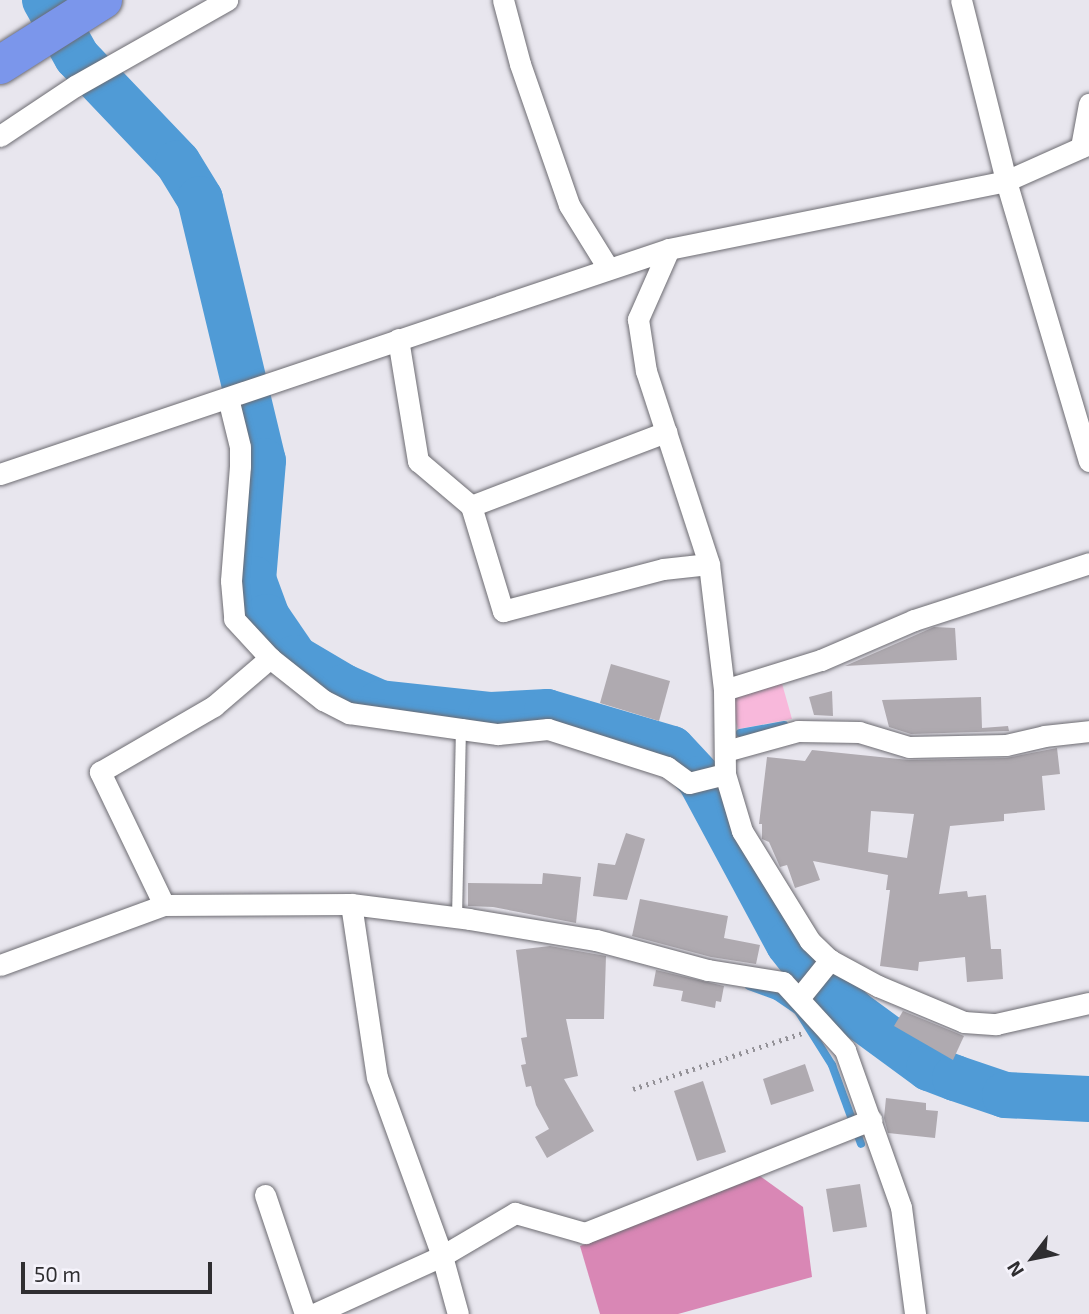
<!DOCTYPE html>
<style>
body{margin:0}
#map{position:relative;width:1089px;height:1314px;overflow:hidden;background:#e8e6ee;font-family:"Exo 2",sans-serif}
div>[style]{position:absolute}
.green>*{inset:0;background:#f8b8db}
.forest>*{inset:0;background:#d987b5}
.stream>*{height:8px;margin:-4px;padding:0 4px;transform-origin:4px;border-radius:4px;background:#509bd6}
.river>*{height:46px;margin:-23px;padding:0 23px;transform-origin:23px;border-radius:23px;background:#509bd6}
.building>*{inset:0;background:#afaab0}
.path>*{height:4.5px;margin-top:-2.25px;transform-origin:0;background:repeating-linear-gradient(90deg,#949298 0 2px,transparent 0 7px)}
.roads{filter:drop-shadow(0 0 2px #6d6c72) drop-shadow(0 0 2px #6d6c72)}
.lane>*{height:10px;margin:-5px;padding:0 5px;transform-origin:5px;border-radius:5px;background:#fff}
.street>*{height:21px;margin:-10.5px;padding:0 10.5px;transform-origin:10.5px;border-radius:10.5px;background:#fff}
.highway>*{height:38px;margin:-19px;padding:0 19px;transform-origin:19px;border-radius:19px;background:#7b96eb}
span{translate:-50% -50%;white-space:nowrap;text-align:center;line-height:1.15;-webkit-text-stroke:7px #f5f3fb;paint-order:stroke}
.north{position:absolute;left:998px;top:1223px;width:70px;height:70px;-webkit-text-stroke:5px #f5f3fb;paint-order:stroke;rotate:238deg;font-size:19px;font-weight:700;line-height:28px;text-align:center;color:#2f2e31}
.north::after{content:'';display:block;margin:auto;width:24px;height:32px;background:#2f2e31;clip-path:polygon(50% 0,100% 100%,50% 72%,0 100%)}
.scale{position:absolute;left:21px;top:1262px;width:191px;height:32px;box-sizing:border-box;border:4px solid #2f2e31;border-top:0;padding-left:9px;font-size:21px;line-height:24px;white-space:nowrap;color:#2f2e31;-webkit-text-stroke:5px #f5f3fb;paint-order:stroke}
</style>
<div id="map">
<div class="green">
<div style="clip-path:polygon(781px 680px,792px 719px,738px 729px,730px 704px,736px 695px)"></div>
</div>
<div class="forest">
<div style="clip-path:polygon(760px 1176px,803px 1207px,812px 1277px,678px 1314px,600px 1314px,580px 1246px)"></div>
</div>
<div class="stream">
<div style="left:740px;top:733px;width:45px;rotate:-10.3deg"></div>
<div style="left:749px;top:986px;width:29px;rotate:20deg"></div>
<div style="left:776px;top:996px;width:27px;rotate:34deg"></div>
<div style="left:798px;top:1011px;width:64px;rotate:57.8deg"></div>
<div style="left:832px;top:1065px;width:84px;rotate:69.8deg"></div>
</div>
<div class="river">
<div style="left:45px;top:0;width:65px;rotate:60.7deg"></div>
<div style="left:77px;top:57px;width:146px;rotate:46.4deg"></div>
<div style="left:178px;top:163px;width:42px;rotate:58.6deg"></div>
<div style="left:200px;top:199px;width:269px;rotate:76.5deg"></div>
<div style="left:263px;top:461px;width:118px;rotate:94.8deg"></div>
<div style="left:253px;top:579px;width:40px;rotate:69.8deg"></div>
<div style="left:267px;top:617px;width:50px;rotate:55.7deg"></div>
<div style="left:295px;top:658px;width:57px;rotate:30.6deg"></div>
<div style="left:344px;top:687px;width:39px;rotate:24deg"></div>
<div style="left:380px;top:703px;width:112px;rotate:6.2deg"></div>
<div style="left:491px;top:715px;width:56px;rotate:-3.1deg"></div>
<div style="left:547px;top:712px;width:130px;rotate:16.5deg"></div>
<div style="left:672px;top:749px;width:41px;rotate:47deg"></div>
<div style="left:700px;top:779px;width:187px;rotate:61.7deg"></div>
<div style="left:789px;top:944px;width:33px;rotate:52deg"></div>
<div style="left:809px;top:970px;width:62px;rotate:43.7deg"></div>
<div style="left:854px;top:1013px;width:93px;rotate:36.3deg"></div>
<div style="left:929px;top:1068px;width:28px;rotate:21deg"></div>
<div style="left:955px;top:1078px;width:53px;rotate:18.8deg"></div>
<div style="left:1005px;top:1095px;width:84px;rotate:2.7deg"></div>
</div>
<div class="building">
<div style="clip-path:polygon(934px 627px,955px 628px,957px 660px,845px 666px)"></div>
<div style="clip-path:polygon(611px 664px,670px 681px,659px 721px,600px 703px)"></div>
<div style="clip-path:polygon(832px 691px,833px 716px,814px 715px,809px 697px)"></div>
<div style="clip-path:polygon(981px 697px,982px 728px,1008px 726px,1009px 731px,911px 734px,889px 727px,882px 700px)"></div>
<div style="clip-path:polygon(evenodd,1057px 748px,1060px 774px,1042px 776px,1045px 810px,1004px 814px,1004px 821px,950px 826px,939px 894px,967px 891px,968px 897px,986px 895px,991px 949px,1001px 949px,1003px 979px,967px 982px,965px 957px,919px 962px,918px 971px,880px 966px,890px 890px,886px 890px,888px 875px,813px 861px,820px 880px,795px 888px,787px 865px,780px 867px,769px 842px,762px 839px,762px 824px,759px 824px,767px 757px,805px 761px,812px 750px,909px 760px,1006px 758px,1057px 748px,871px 811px,914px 814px,907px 858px,868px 852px,871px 811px)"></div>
<div style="clip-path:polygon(626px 833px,645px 839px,627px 900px,593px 896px,598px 863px,615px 865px)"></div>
<div style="clip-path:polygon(543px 873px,581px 877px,576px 923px,493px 907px,468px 906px,468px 883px,542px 884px)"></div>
<div style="clip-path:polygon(640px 899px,728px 916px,724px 938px,760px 945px,756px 964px,711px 957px,632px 936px)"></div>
<div style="clip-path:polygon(550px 946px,606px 956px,604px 1019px,566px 1019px,578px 1076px,564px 1079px,594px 1131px,547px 1158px,535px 1137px,549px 1129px,536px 1105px,531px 1086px,526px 1087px,521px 1065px,526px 1064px,521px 1038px,527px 1037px,516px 950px)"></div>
<div style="clip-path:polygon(656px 970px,724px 986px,721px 1002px,716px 1001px,715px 1008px,681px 1001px,683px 991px,653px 986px)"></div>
<div style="clip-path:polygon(903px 1011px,964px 1036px,953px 1060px,894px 1026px)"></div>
<div style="clip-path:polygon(805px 1064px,814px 1091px,771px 1105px,763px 1079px)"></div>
<div style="clip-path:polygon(703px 1081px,726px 1152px,697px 1161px,674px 1091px)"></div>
<div style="clip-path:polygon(886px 1098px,926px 1103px,926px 1110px,938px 1111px,935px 1138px,888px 1133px,884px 1118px)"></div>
<div style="clip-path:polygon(860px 1184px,867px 1227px,833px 1232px,826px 1189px)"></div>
</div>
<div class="path">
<div style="left:633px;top:1089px;width:178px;rotate:-18.3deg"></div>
</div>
<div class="roads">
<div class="lane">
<div style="left:457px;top:918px;width:189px;rotate:-88.8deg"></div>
</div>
<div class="street">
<div style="left:503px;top:0;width:66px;rotate:75.1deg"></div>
<div style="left:520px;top:64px;width:149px;rotate:70.8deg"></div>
<div style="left:569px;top:205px;width:74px;rotate:58.2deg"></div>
<div style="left:961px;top:0;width:187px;rotate:76deg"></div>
<div style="left:1006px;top:181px;width:292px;rotate:73.5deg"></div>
<div style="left:0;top:136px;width:90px;rotate:-33.7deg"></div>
<div style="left:75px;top:86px;width:175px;rotate:-29.5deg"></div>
<div style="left:1081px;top:147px;width:44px;rotate:-79.5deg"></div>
<div style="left:669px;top:249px;width:77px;rotate:113.9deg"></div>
<div style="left:638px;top:319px;width:53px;rotate:81.3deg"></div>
<div style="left:646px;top:371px;width:203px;rotate:71.9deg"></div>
<div style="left:709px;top:564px;width:127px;rotate:83.2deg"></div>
<div style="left:724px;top:690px;width:84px;rotate:89.3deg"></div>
<div style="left:725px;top:774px;width:59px;rotate:73.4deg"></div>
<div style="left:742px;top:831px;width:129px;rotate:58.3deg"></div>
<div style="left:810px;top:941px;width:28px;rotate:44deg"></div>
<div style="left:830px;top:960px;width:55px;rotate:28.4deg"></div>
<div style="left:878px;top:986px;width:93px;rotate:22.7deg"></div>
<div style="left:964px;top:1022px;width:32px;rotate:4deg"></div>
<div style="left:996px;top:1024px;width:95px;rotate:-12.7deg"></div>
<div style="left:398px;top:339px;width:124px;rotate:80.7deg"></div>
<div style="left:418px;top:461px;width:70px;rotate:40.3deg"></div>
<div style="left:471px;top:506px;width:110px;rotate:73.1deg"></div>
<div style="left:503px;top:611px;width:165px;rotate:-14.7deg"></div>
<div style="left:663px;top:569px;width:46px;rotate:-6.2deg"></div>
<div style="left:228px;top:398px;width:50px;rotate:76.2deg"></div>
<div style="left:240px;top:447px;width:19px;rotate:90deg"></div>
<div style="left:240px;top:466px;width:115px;rotate:94.5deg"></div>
<div style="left:231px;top:581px;width:38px;rotate:85deg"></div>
<div style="left:234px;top:619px;width:53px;rotate:47.3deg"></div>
<div style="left:270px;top:658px;width:68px;rotate:38.4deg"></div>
<div style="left:323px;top:700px;width:29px;rotate:27deg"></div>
<div style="left:349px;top:713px;width:113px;rotate:8.1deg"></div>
<div style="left:461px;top:729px;width:37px;rotate:8deg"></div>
<div style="left:498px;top:734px;width:50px;rotate:-5.7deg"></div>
<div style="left:548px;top:729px;width:125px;rotate:17.7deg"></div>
<div style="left:667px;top:767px;width:27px;rotate:36deg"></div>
<div style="left:689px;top:783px;width:37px;rotate:-14deg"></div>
<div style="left:0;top:474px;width:706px;rotate:-18.59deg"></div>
<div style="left:669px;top:249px;width:344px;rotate:-11.4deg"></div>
<div style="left:1006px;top:181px;width:91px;rotate:-24deg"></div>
<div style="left:471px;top:506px;width:209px;rotate:-20.8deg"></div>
<div style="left:724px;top:690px;width:102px;rotate:-17.2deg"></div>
<div style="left:821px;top:660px;width:101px;rotate:-23.3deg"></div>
<div style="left:914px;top:620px;width:184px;rotate:-18deg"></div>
<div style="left:726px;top:751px;width:75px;rotate:-15.5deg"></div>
<div style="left:798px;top:731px;width:61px;rotate:0.9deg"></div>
<div style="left:859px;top:732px;width:52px;rotate:16.7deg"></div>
<div style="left:909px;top:747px;width:97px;rotate:-1.2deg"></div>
<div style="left:1006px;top:745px;width:39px;rotate:-13deg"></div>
<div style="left:1044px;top:736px;width:45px;rotate:-6.3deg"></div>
<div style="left:351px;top:904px;width:175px;rotate:81.5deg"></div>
<div style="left:377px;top:1077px;width:190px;rotate:70deg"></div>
<div style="left:442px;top:1256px;width:60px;rotate:74.6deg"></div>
<div style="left:164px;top:905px;width:148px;rotate:-115.7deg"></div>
<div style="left:100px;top:772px;width:132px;rotate:-30.1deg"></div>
<div style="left:214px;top:706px;width:74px;rotate:-40.6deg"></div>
<div style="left:0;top:965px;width:175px;rotate:-20.1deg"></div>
<div style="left:164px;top:905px;width:187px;rotate:-0.3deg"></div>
<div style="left:351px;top:904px;width:119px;rotate:7.2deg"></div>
<div style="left:469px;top:919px;width:129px;rotate:9.4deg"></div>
<div style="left:596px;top:940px;width:116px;rotate:15deg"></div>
<div style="left:708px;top:970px;width:76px;rotate:9.1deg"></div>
<div style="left:783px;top:982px;width:92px;rotate:47.6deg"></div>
<div style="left:845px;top:1050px;width:167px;rotate:70.4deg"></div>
<div style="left:901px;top:1207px;width:108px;rotate:82.5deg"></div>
<div style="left:800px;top:997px;width:48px;rotate:-51deg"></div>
<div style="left:265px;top:1195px;width:126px;rotate:71.4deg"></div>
<div style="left:314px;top:1314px;width:141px;rotate:-24.4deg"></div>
<div style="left:442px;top:1256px;width:85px;rotate:-30.5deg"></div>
<div style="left:515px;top:1213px;width:73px;rotate:15.9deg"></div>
<div style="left:585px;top:1233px;width:308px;rotate:-21.6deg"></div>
</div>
<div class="highway">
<div style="left:0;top:65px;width:122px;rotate:-32.3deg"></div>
</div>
</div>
<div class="north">N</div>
<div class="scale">50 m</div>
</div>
